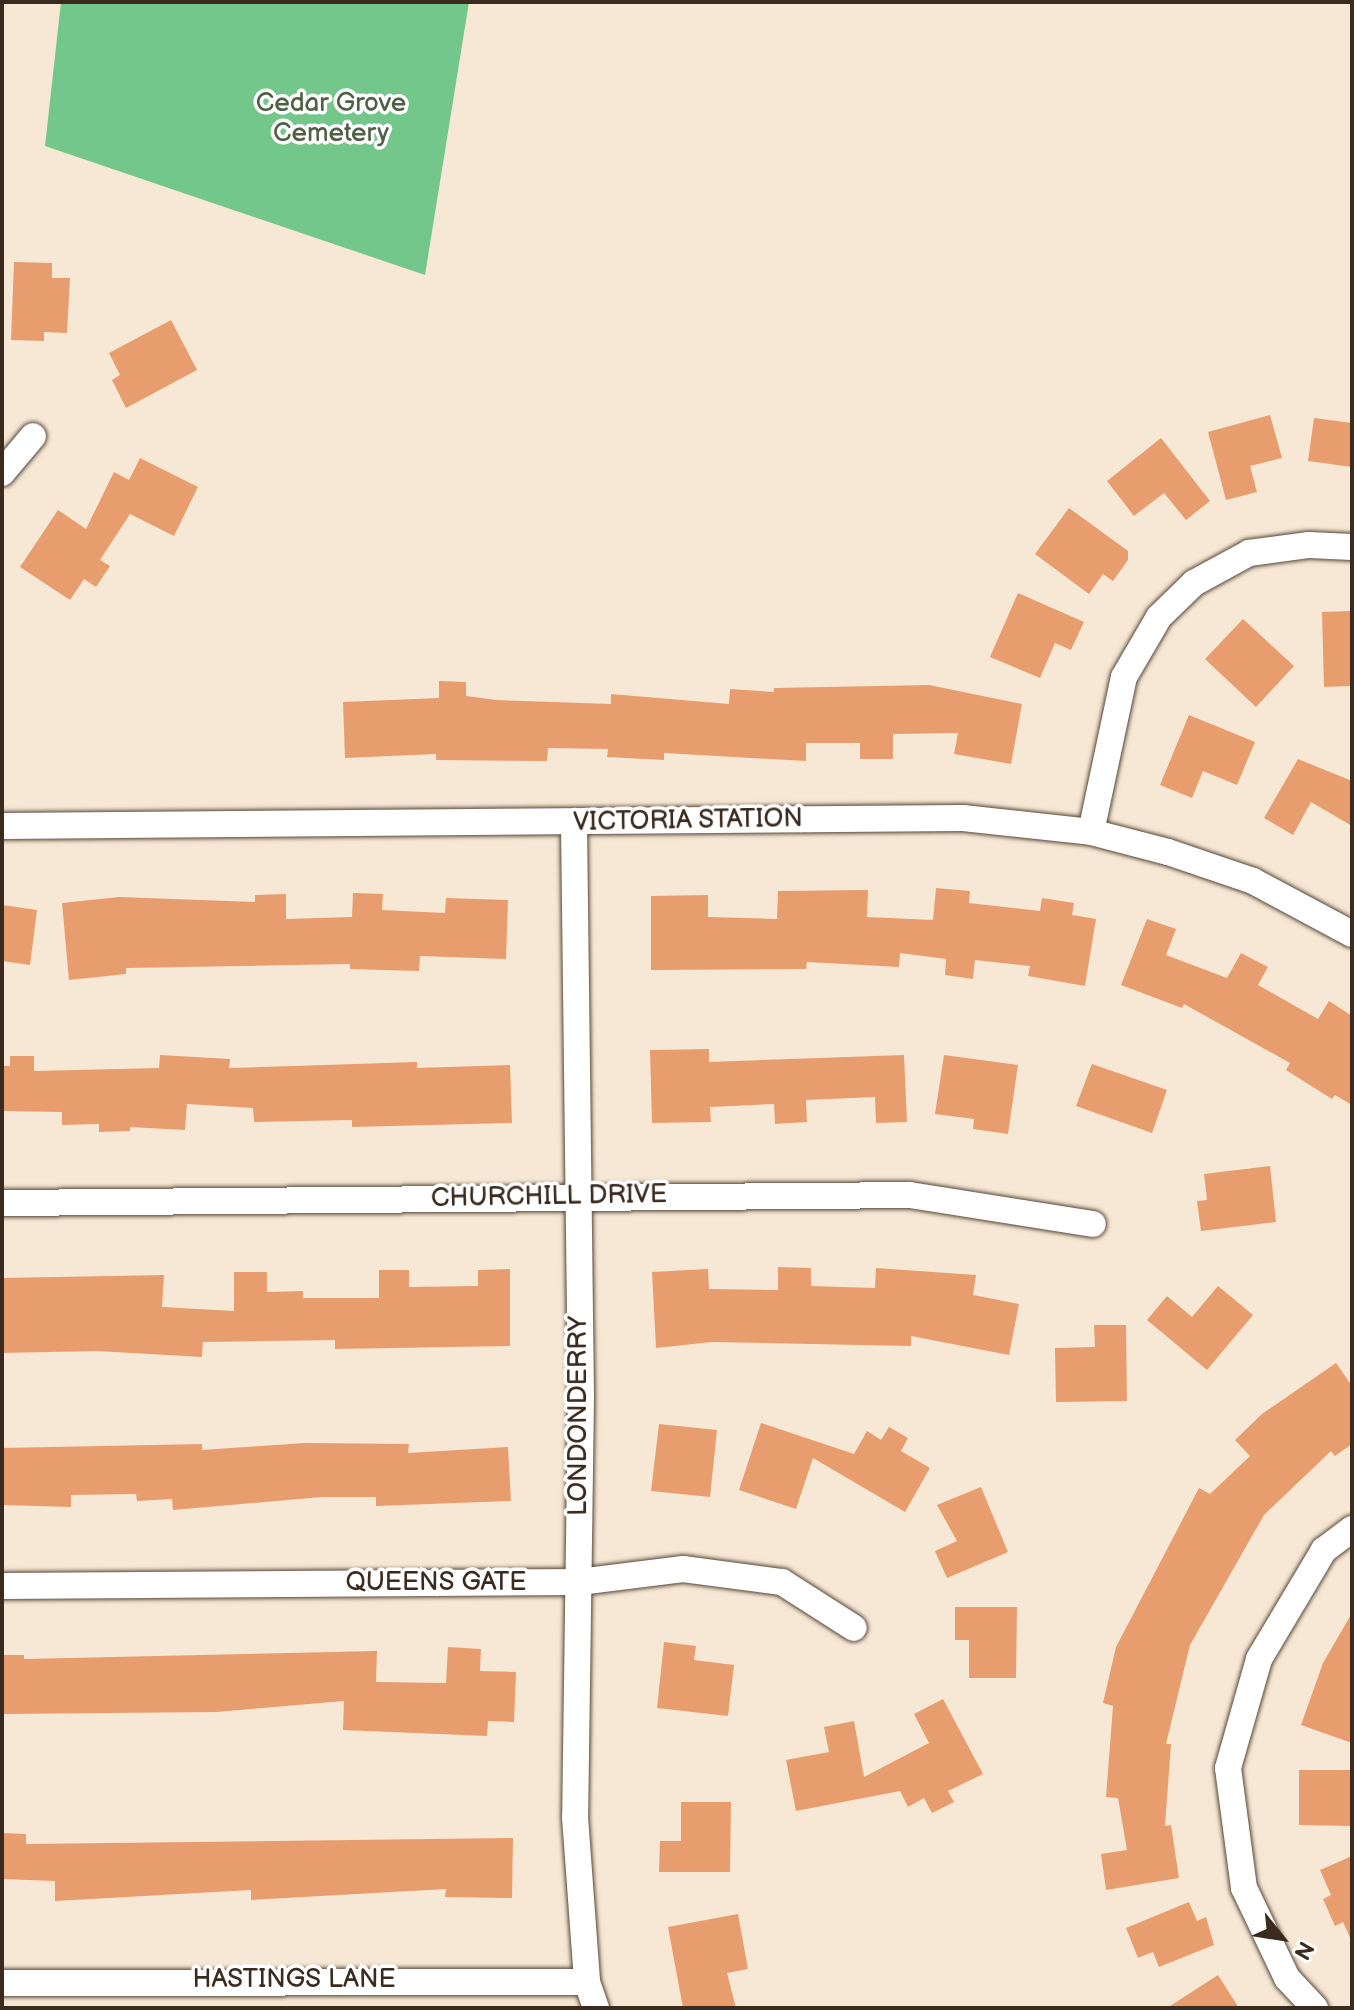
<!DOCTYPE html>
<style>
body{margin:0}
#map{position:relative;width:1354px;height:2010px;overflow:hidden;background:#f7e8d5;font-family:"Balsamiq Sans",sans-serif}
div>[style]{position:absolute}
.green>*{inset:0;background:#73c78b}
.building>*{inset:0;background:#e89d6e}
.roads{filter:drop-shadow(0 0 2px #574639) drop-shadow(0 0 2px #574639)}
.minor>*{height:26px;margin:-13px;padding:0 13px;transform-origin:13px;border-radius:13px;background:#fff}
span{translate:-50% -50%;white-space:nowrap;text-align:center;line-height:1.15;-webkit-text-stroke:7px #fff;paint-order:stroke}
.park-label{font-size:26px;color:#4f6144}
.street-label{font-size:26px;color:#3b2a1e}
.frame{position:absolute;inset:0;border:4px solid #3b2a1e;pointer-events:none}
.north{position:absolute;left:1242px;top:1898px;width:80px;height:80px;-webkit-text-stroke:6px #fff;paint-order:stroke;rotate:120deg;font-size:22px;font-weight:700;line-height:32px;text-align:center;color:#3b2a1e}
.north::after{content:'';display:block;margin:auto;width:28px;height:36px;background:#3b2a1e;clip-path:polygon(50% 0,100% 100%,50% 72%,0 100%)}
</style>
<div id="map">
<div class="green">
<div style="clip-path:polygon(61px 2px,469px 2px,425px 275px,45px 146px)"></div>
</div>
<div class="building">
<div style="clip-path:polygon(14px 262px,52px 263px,52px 278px,70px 278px,67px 333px,44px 332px,44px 341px,11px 340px)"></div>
<div style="clip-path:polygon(171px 320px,197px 370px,126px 408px,112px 380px,120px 375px,109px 353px)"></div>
<div style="clip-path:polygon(1270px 415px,1282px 458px,1250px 466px,1257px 492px,1226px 500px,1208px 432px)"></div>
<div style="clip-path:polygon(1314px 418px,1352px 423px,1352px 467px,1308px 461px)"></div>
<div style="clip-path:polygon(1161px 438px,1210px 501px,1186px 520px,1164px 493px,1134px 516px,1107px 481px)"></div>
<div style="clip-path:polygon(140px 458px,198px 487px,174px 536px,130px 514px,100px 560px,110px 566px,96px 587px,84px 579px,70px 600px,20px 567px,58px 510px,86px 529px,114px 472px,129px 480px)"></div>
<div style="clip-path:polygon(1069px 508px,1128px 551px,1128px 560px,1113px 581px,1103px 574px,1089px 594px,1035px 554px)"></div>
<div style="clip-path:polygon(1018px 593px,1084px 622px,1071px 650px,1055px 643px,1040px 678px,990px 657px)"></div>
<div style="clip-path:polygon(1352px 611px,1352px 686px,1324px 687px,1322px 612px)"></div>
<div style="clip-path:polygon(1243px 619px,1294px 666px,1256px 707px,1205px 659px)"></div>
<div style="clip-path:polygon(439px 681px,466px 682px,466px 696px,496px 700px,611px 704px,611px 694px,729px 704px,730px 689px,774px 692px,774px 688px,929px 685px,1022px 704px,1011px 764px,954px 754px,958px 733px,893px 734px,893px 759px,860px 759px,860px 743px,806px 743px,806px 761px,664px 753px,664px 760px,607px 757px,608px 749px,548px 748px,547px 761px,436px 760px,436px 754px,345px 758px,343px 702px,439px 698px)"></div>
<div style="clip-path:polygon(1189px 715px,1255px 742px,1237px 785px,1203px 771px,1192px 798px,1160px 785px)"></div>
<div style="clip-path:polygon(1298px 759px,1352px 781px,1352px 826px,1311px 802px,1293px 835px,1264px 818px)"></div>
<div style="clip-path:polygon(936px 888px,970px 891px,969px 903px,1040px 911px,1042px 898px,1074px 903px,1072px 915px,1096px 919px,1085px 986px,1028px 976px,1030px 966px,975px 960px,973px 979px,945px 975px,946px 959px,900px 953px,899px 967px,807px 962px,806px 969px,651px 970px,651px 896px,708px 895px,708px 917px,777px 919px,778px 891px,868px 890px,867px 917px,933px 920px)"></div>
<div style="clip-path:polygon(353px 893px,383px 894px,382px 910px,445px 913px,446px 898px,508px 900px,506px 959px,420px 956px,419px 971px,350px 969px,350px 964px,126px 968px,126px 974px,69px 980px,62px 903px,119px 897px,255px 902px,255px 895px,286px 894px,286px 919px,352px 917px)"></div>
<div style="clip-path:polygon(2px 905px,37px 910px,30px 965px,2px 961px)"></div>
<div style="clip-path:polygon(1147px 919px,1176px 929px,1166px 955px,1227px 978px,1241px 953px,1268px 967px,1258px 985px,1318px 1019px,1329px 1001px,1352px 1016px,1352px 1105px,1335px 1095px,1332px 1099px,1286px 1070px,1290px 1063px,1184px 1004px,1182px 1008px,1121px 985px)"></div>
<div style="clip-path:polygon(709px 1049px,709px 1062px,904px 1055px,907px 1122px,876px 1123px,875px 1097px,806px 1100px,807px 1122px,775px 1124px,774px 1104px,710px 1107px,711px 1122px,652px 1123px,650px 1050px)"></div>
<div style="clip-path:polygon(160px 1055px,230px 1059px,229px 1068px,417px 1062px,417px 1068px,510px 1065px,512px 1123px,352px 1127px,352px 1120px,254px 1122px,253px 1108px,187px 1104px,185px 1130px,130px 1127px,130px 1131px,99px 1132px,99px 1124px,62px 1125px,62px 1112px,2px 1111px,2px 1066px,10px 1066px,10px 1056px,34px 1056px,34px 1071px,159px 1068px)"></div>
<div style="clip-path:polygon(944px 1055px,1018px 1065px,1008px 1134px,973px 1129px,974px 1119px,935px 1114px)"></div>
<div style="clip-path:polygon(1092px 1064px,1167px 1090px,1152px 1133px,1076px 1106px)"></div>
<div style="clip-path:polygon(1270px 1166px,1276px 1222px,1201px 1231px,1197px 1201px,1207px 1200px,1204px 1174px)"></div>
<div style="clip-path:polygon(778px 1267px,811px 1268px,811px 1286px,875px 1288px,876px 1268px,976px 1275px,973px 1295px,1019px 1304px,1009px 1355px,911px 1336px,911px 1346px,712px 1342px,656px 1348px,652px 1272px,708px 1269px,709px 1289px,778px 1290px)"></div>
<div style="clip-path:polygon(510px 1269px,510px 1346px,335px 1349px,335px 1340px,203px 1342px,202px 1357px,97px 1351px,2px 1353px,2px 1278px,164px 1275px,162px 1307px,234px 1311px,234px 1272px,267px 1272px,267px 1292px,303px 1291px,303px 1298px,379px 1298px,379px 1270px,409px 1270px,409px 1287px,478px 1286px,478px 1270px)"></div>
<div style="clip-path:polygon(1218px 1286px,1253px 1315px,1207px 1370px,1147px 1320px,1167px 1296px,1192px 1317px)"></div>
<div style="clip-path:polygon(1094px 1325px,1126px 1325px,1127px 1401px,1056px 1402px,1055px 1348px,1095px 1347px)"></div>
<div style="clip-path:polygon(1336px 1363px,1352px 1386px,1352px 1444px,1335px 1456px,1331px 1451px,1264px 1515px,1190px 1645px,1166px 1744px,1171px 1744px,1165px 1826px,1171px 1825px,1179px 1878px,1106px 1890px,1101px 1854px,1127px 1850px,1118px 1798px,1106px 1797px,1113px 1706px,1103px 1703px,1116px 1647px,1199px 1488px,1210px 1494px,1250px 1456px,1235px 1440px,1262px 1414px)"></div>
<div style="clip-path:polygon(761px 1423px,854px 1454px,867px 1431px,881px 1440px,889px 1427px,908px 1438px,901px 1451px,930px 1468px,905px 1512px,813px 1458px,796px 1509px,739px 1490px)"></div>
<div style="clip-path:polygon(659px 1424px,717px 1430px,710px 1497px,651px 1491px)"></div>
<div style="clip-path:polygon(305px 1443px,409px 1444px,408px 1453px,508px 1447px,511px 1501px,376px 1506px,376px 1497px,322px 1497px,173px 1510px,172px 1499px,137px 1501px,136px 1494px,71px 1495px,71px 1507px,2px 1505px,2px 1448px,202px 1444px,202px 1450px)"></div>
<div style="clip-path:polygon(981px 1487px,1008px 1552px,947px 1578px,935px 1551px,957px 1541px,937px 1505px)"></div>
<div style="clip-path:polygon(955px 1607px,1017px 1607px,1016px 1678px,969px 1678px,969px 1640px,955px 1640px)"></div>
<div style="clip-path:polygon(1352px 1613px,1352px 1743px,1301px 1725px,1323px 1663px)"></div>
<div style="clip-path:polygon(664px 1642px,696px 1646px,694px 1660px,734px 1665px,728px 1716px,657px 1708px)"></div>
<div style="clip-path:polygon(448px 1647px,481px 1649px,480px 1671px,516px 1672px,514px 1722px,488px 1721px,487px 1736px,343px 1730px,344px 1701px,217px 1712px,2px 1714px,2px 1655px,24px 1655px,24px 1659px,377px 1651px,376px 1682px,446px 1683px)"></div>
<div style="clip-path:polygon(943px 1699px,983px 1774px,948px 1791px,954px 1802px,932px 1813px,924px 1798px,908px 1807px,900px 1791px,796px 1811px,786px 1760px,829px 1752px,824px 1727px,854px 1721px,864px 1777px,929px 1743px,914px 1714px)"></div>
<div style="clip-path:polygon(1299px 1770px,1352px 1770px,1352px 1826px,1299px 1825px)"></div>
<div style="clip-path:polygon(681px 1802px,731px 1802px,730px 1872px,659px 1872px,660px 1841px,681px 1841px)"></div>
<div style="clip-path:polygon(2px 1833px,26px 1834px,26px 1844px,513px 1838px,512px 1898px,445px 1897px,446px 1889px,251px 1900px,251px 1890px,55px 1901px,55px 1881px,2px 1879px)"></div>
<div style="clip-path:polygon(1352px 1856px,1352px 1942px,1343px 1922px,1335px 1926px,1323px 1899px,1331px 1895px,1320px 1870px)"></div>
<div style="clip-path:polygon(1189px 1902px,1197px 1921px,1206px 1917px,1214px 1945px,1159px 1967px,1153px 1952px,1138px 1958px,1126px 1928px)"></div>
<div style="clip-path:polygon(738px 1914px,748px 1969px,727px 1973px,736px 2008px,683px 2008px,668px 1927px)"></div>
<div style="clip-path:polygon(1218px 1975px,1239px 2008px,1167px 2008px)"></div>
</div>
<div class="roads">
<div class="minor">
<div style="left:2px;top:473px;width:48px;rotate:-50deg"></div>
<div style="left:574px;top:823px;width:574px;rotate:89.3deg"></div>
<div style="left:581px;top:1397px;width:420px;rotate:90.8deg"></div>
<div style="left:575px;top:1817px;width:165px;rotate:85.8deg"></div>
<div style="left:587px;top:1982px;width:28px;rotate:71deg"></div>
<div style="left:2px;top:826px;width:961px;rotate:-0.48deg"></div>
<div style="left:963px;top:818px;width:129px;rotate:6.2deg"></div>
<div style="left:1091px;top:832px;width:80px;rotate:14.6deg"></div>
<div style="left:1168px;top:852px;width:90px;rotate:18.8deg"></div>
<div style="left:1253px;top:881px;width:112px;rotate:28.2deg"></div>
<div style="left:1091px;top:832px;width:158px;rotate:-78deg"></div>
<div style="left:1124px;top:677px;width:69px;rotate:-59.7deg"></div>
<div style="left:1159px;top:617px;width:49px;rotate:-44.2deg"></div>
<div style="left:1194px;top:583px;width:63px;rotate:-28.6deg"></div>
<div style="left:1249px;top:553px;width:61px;rotate:-7.6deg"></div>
<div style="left:1309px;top:545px;width:43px;rotate:2.7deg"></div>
<div style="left:2px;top:1203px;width:908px;rotate:-0.5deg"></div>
<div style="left:910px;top:1195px;width:185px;rotate:9deg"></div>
<div style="left:2px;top:1586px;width:577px;rotate:-0.4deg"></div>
<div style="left:579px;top:1582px;width:105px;rotate:-7.1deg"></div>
<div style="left:683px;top:1569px;width:100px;rotate:7.5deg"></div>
<div style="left:782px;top:1582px;width:85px;rotate:32.6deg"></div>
<div style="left:2px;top:1983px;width:585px;rotate:-0.1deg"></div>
<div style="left:1315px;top:2008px;width:41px;rotate:-133deg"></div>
<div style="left:1287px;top:1978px;width:100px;rotate:-115.5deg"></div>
<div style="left:1244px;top:1888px;width:121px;rotate:-97.6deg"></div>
<div style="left:1228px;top:1768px;width:113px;rotate:-74.1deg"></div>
<div style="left:1259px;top:1659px;width:127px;rotate:-59.2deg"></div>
<div style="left:1324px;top:1550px;width:35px;rotate:-37deg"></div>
</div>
</div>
<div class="park-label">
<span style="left:331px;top:119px">Cedar Grove<br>Cemetery</span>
</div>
<div class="street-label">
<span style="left:688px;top:821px;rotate:-1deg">VICTORIA STATION</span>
<span style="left:549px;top:1197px;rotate:-1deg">CHURCHILL DRIVE</span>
<span style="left:579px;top:1416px;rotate:-90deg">LONDONDERRY</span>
<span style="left:436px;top:1583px">QUEENS GATE</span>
<span style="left:294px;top:1980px">HASTINGS LANE</span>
</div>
<div class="frame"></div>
<div class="north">N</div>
</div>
